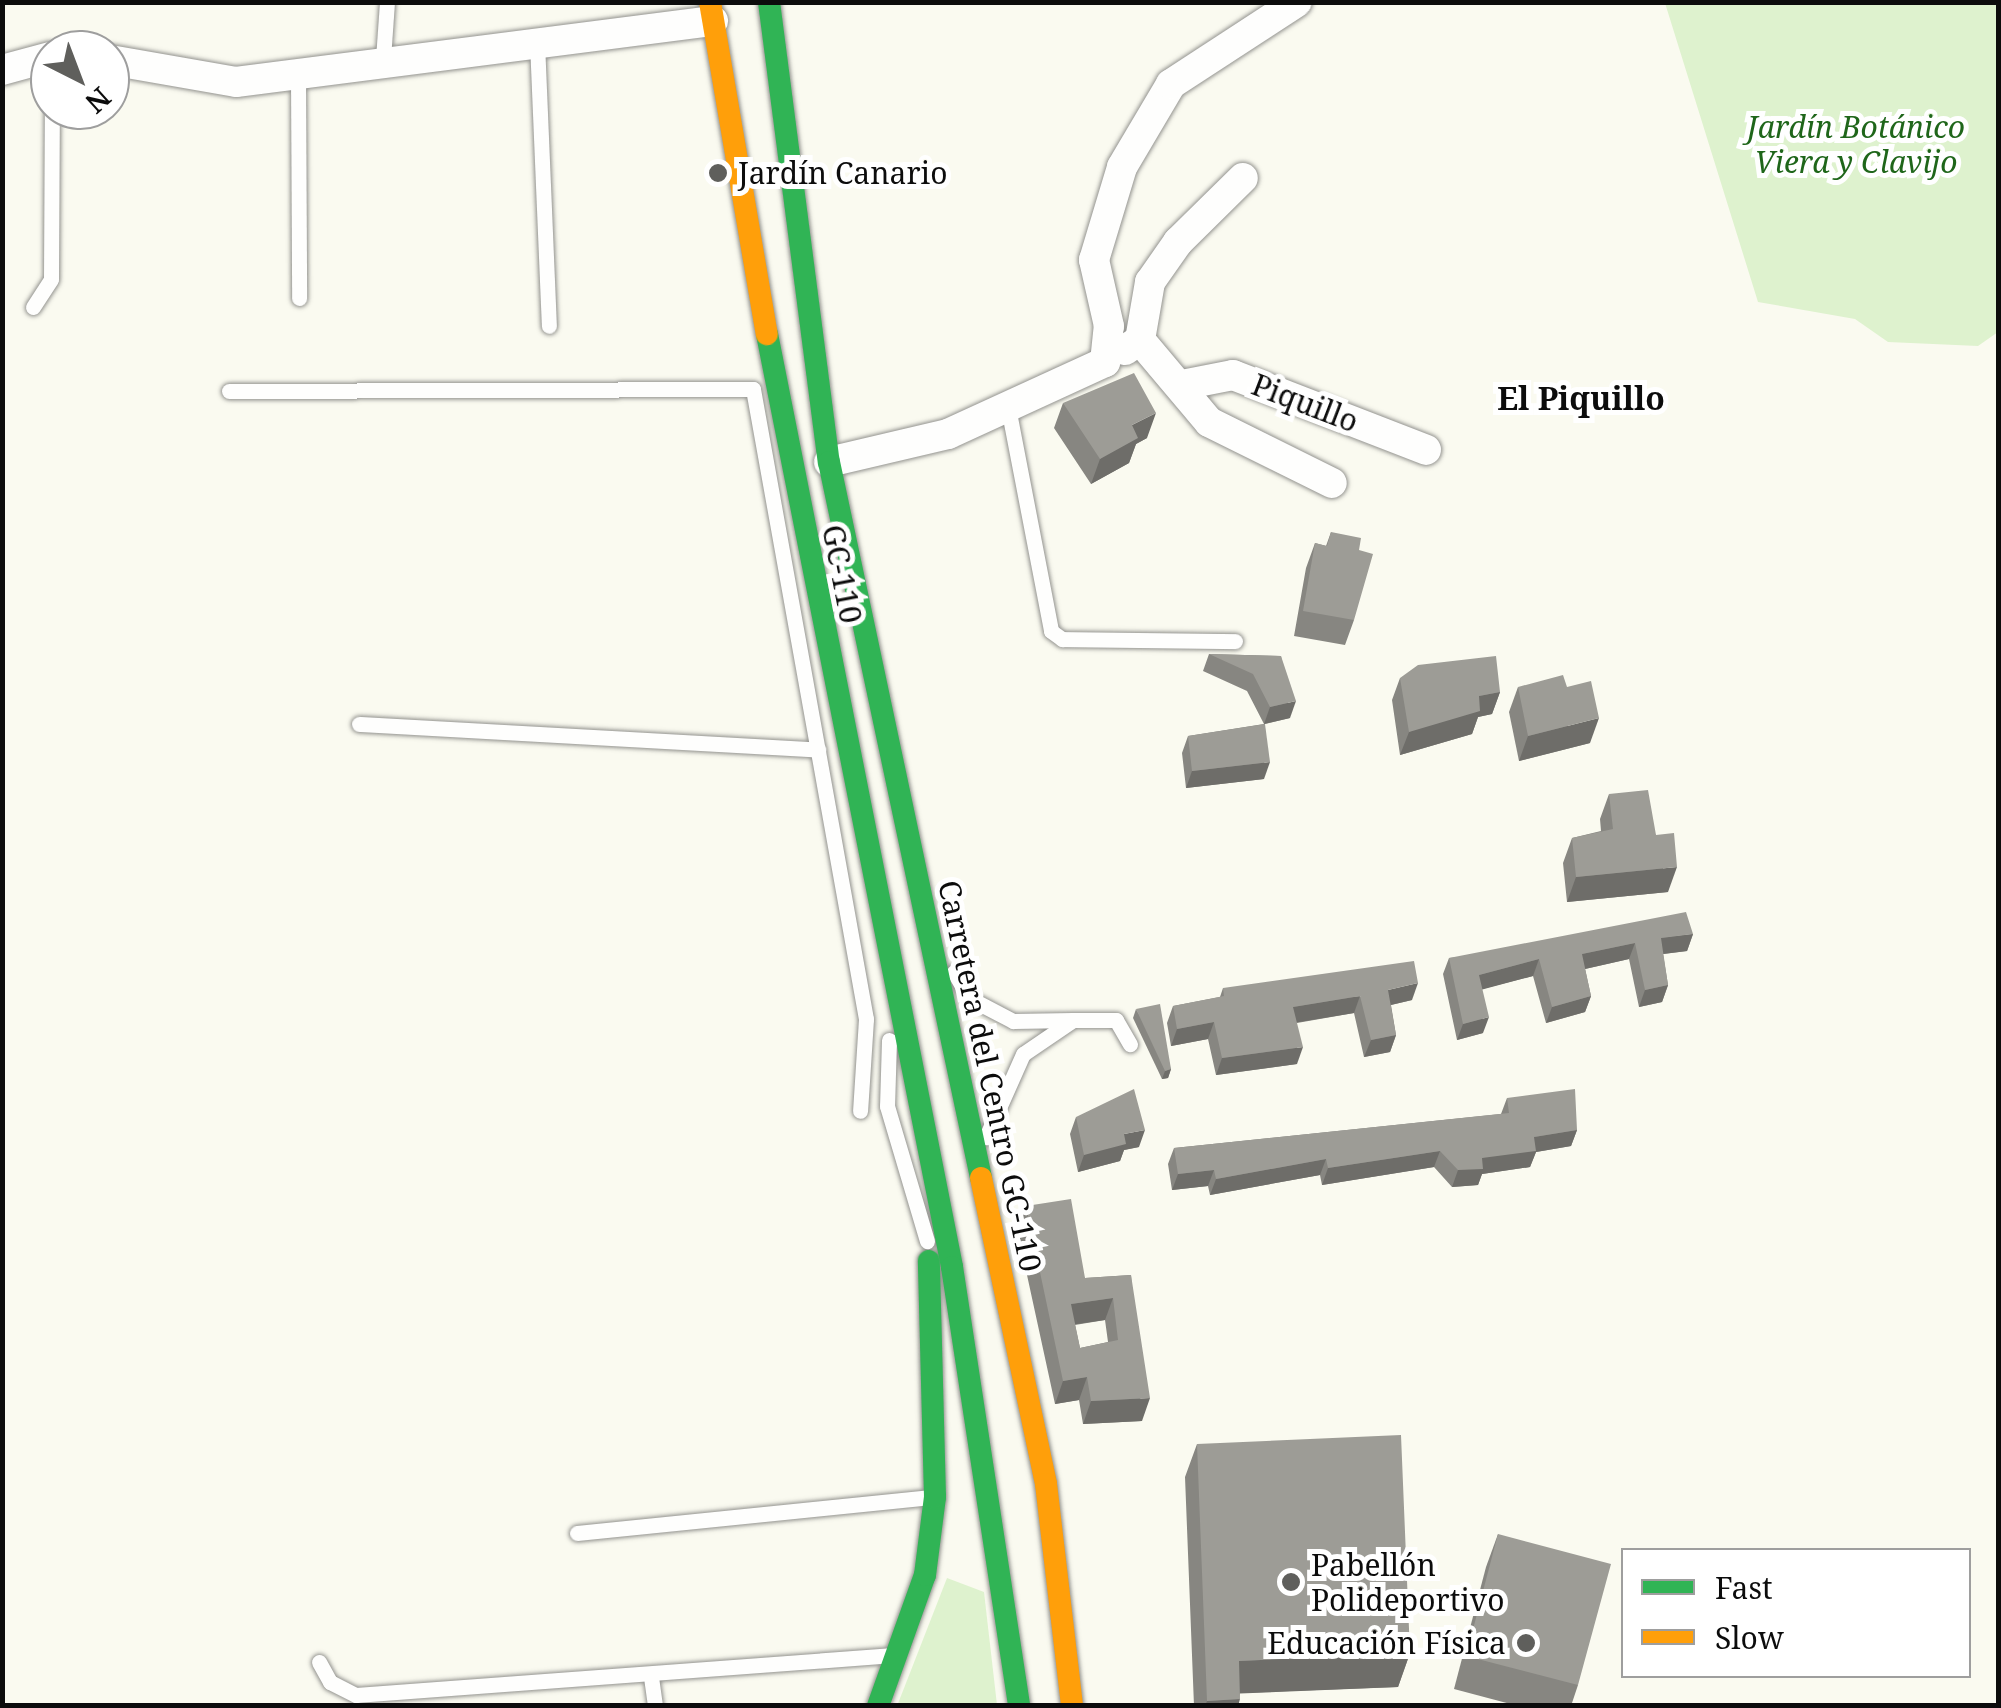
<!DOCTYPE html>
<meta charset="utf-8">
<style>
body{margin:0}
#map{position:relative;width:2001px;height:1708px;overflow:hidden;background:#fafaf0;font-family:"Noto Serif",serif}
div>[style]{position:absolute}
.green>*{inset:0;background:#def2ce}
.roads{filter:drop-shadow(0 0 2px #93938f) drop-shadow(0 0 2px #93938f)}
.lane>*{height:15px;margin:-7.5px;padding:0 7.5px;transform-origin:7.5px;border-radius:7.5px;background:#fefefd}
.street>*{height:30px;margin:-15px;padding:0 15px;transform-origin:15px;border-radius:15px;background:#fefefd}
.fast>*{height:22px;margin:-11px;padding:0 11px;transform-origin:11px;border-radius:11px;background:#30b455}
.slow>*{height:22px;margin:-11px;padding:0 11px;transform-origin:11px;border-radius:11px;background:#ff9f0a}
.wall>*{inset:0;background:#878681}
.shaded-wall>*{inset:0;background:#6e6d69}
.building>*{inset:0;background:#9d9c96}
.dots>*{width:28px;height:28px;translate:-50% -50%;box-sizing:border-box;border:5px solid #fff;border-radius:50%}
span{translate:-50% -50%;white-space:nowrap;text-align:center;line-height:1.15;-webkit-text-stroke:10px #fff;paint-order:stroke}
.park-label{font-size:30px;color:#1f661a;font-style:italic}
.poi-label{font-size:30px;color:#0c0c0c}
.left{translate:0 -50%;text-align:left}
.right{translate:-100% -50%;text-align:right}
.street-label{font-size:30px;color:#0c0c0c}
.neighbourhood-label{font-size:32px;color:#0c0c0c;font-weight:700}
.frame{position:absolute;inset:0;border:5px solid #0c0c0c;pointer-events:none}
.legend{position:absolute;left:1621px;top:1548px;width:350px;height:130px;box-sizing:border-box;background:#fff;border:2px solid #9e9e9e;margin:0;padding:12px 18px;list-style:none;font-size:30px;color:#0c0c0c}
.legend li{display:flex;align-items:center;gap:20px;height:50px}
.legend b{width:50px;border:2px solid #9e9e9e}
.north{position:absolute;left:30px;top:30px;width:100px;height:100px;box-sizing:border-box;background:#fff;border:2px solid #9e9e9e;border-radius:50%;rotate:138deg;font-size:28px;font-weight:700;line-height:40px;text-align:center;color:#0c0c0c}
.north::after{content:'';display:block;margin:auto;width:35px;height:45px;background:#5f5f5c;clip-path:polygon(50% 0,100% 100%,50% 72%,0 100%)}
</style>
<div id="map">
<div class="green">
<div style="clip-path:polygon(1665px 3px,1998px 3px,1998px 332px,1978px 346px,1888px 342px,1855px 319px,1758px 302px)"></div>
<div style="clip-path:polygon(947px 1578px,984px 1592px,997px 1705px,897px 1706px)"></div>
</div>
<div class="roads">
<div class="lane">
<div style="left:537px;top:42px;width:284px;rotate:87.6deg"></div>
<div style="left:383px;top:59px;width:57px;rotate:-86deg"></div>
<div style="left:298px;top:75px;width:223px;rotate:89.7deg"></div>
<div style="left:33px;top:307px;width:33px;rotate:-57deg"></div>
<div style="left:51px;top:279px;width:169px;rotate:-89.7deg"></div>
<div style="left:229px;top:391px;width:524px;rotate:-0.22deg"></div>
<div style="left:753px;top:389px;width:640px;rotate:79.83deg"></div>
<div style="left:866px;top:1019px;width:92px;rotate:93.7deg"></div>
<div style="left:1008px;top:407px;width:228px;rotate:79.1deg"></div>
<div style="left:1051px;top:631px;width:14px;rotate:36deg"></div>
<div style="left:1062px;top:639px;width:173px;rotate:0.7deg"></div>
<div style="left:359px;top:724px;width:460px;rotate:3.2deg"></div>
<div style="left:954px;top:972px;width:30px;rotate:60deg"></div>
<div style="left:969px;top:998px;width:50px;rotate:27.6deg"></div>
<div style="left:1013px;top:1021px;width:60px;rotate:-1deg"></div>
<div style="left:1073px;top:1020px;width:60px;rotate:145.8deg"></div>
<div style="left:1023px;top:1054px;width:91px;rotate:114deg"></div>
<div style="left:1073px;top:1020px;width:43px"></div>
<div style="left:1116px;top:1020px;width:28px;rotate:60deg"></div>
<div style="left:889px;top:1040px;width:66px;rotate:91.7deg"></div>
<div style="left:887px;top:1106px;width:141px;rotate:73.5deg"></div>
<div style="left:577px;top:1533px;width:356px;rotate:-5.8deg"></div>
<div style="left:319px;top:1662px;width:23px;rotate:61deg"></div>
<div style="left:330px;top:1682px;width:29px;rotate:27deg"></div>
<div style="left:356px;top:1695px;width:539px;rotate:-4.25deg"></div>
<div style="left:651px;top:1677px;width:29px;rotate:82deg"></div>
</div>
<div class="street">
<div style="left:110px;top:60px;width:128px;rotate:9.9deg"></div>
<div style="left:236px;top:82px;width:481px;rotate:-7.3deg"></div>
<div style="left:2px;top:70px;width:50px;rotate:-15.2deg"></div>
<div style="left:1140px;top:340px;width:107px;rotate:49.9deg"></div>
<div style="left:1209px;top:422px;width:137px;rotate:26.4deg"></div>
<div style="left:1125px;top:350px;width:18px;rotate:-34deg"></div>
<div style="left:1140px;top:340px;width:59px;rotate:-80.2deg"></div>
<div style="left:1150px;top:282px;width:49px;rotate:-55deg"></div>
<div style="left:1178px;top:242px;width:91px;rotate:-44.6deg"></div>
<div style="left:1182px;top:385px;width:52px;rotate:-11.1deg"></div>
<div style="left:1233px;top:375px;width:207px;rotate:21.2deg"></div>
<div style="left:829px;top:462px;width:122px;rotate:-13.2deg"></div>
<div style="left:948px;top:434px;width:173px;rotate:-24.6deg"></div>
<div style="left:1105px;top:362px;width:36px;rotate:-84deg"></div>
<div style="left:1109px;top:326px;width:68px;rotate:-102.8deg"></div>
<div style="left:1094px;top:260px;width:97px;rotate:-73.2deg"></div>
<div style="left:1122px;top:167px;width:96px;rotate:-59.4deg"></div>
<div style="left:1171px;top:84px;width:150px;rotate:-33.1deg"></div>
</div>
<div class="fast">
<div style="left:769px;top:2px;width:464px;rotate:82.6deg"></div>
<div style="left:829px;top:462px;width:732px;rotate:78.01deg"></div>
<div style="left:767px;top:334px;width:951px;rotate:78.78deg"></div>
<div style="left:952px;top:1267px;width:444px;rotate:81.3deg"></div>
<div style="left:878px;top:1706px;width:139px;rotate:-70.3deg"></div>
<div style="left:925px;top:1575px;width:79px;rotate:-82.7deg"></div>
<div style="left:935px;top:1497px;width:236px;rotate:-91.5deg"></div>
</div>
<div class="slow">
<div style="left:710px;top:2px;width:337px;rotate:80.3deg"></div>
<div style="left:981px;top:1178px;width:313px;rotate:78deg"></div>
<div style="left:1046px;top:1484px;width:224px;rotate:83.3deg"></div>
</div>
</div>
<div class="wall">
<div style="clip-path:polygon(1063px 403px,1147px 438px,1136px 444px,1129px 463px,1091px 484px,1054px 428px)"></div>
<div style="clip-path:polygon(1331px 532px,1354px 620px,1345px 645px,1294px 636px,1306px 568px,1315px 543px,1326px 546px)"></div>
<div style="clip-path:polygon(1209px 654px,1281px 656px,1290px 718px,1265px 724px,1264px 779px,1186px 788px,1182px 753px,1188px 736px,1264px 724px,1247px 691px,1203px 671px)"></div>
<div style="clip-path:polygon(1400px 678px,1500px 692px,1492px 714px,1478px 717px,1472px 734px,1400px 755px,1392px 700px)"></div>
<div style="clip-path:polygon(1518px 687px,1590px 743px,1519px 761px,1509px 712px)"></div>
<div style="clip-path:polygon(1609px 794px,1656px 835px,1668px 892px,1567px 902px,1563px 863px,1572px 838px,1601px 831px,1600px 819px)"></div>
<div style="clip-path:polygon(1693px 934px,1687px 951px,1663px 954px,1668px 985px,1662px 1002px,1639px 1007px,1629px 959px,1585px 969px,1591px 996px,1585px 1012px,1546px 1023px,1533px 976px,1482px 989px,1483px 1033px,1457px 1040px,1443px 974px,1449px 958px)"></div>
<div style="clip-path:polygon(1223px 988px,1412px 1000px,1391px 1005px,1396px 1035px,1390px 1052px,1364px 1057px,1354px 1013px,1297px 1023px,1297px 1064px,1216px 1075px,1208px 1039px,1171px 1046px,1167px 1023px,1173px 1006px,1220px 997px)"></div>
<div style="clip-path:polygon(1136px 1009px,1171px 1069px,1168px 1078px,1162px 1079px,1133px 1018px)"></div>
<div style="clip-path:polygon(1507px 1098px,1577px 1130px,1571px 1146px,1536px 1152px,1530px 1167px,1482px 1174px,1478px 1185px,1452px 1187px,1434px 1167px,1322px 1185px,1320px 1175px,1210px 1195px,1208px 1186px,1172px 1190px,1168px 1164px,1174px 1148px,1501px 1114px)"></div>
<div style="clip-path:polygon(1076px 1117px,1139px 1147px,1124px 1150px,1120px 1161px,1078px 1172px,1070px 1134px)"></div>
<div style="clip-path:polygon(evenodd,1026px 1206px,1085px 1278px,1131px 1275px,1142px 1421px,1083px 1424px,1079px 1400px,1055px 1404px,1017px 1229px,1026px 1206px,1105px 1320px,1108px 1342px,1080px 1348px,1075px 1325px,1105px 1320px)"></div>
<div style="clip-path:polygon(1197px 1444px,1410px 1653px,1398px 1687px,1240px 1693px,1238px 1706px,1194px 1706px,1185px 1477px)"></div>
<div style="clip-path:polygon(1498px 1534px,1578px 1685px,1571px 1706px,1518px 1706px,1454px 1689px,1486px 1567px)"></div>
</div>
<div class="shaded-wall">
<div style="clip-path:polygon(1156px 413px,1147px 438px,1136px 444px,1129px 463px,1091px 484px,1100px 459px,1132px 425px)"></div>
<div style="clip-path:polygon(1500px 692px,1492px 714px,1478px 717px,1472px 734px,1400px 755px,1409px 732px,1479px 696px)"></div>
<div style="clip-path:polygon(1296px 701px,1290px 718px,1264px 724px,1270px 707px)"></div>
<div style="clip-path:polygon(1599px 718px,1590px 743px,1519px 761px,1528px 736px)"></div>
<div style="clip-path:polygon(1270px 762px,1264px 779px,1186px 788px,1192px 771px)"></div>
<div style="clip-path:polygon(1677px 867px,1668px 892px,1567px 902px,1576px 877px)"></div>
<div style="clip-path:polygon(1693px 934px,1687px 951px,1655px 955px,1661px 938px)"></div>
<div style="clip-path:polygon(1635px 943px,1629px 959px,1576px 971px,1582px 954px)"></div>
<div style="clip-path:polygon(1539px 959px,1533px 976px,1473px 992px,1479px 975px)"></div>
<div style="clip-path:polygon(1418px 983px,1412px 1000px,1382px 1007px,1388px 990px)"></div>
<div style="clip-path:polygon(1668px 985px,1662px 1002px,1639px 1007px,1645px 990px)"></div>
<div style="clip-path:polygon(1360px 996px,1354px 1013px,1287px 1024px,1293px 1007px)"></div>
<div style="clip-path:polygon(1591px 996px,1585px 1012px,1546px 1023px,1552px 1007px)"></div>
<div style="clip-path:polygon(1489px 1017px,1483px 1033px,1457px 1040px,1463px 1024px)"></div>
<div style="clip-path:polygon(1214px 1022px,1208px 1039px,1171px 1046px,1177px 1029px)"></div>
<div style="clip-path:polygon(1396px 1035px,1390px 1052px,1364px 1057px,1371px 1040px)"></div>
<div style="clip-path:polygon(1303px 1047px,1297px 1064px,1216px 1075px,1222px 1058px)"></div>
<div style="clip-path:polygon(1171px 1069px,1168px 1078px,1162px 1079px,1165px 1071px)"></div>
<div style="clip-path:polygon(1145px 1130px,1139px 1147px,1124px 1150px,1120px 1161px,1078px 1172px,1084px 1155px,1124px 1134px)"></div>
<div style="clip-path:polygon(1577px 1130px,1571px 1146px,1536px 1152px,1530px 1167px,1482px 1174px,1478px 1185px,1452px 1187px,1458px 1170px,1482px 1158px,1534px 1137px)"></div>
<div style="clip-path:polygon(1440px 1151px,1434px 1167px,1322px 1185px,1328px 1168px)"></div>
<div style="clip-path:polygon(1326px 1159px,1320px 1175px,1210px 1195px,1216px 1179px)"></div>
<div style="clip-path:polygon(1214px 1170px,1208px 1186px,1172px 1190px,1178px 1174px)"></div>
<div style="clip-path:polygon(1113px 1298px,1105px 1320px,1063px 1326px,1071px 1304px)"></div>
<div style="clip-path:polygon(1087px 1377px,1079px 1400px,1055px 1404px,1063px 1381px)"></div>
<div style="clip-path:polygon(1150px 1398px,1142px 1421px,1083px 1424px,1091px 1401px)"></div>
<div style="clip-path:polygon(1410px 1653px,1398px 1687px,1227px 1694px,1239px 1661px)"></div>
<div style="clip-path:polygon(1240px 1699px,1238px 1706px,1205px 1706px,1207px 1701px)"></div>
</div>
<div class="building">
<div style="clip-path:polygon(1134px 373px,1156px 413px,1132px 425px,1138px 438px,1100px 459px,1063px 403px)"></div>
<div style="clip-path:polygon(1331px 532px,1361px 538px,1359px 550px,1373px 554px,1354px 620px,1303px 611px,1315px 543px,1327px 546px)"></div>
<div style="clip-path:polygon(1209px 654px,1281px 656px,1296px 701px,1270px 707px,1253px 674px)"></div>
<div style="clip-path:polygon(1496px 656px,1500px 692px,1479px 696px,1480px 711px,1409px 732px,1400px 678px,1418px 665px)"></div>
<div style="clip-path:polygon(1563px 675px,1567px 687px,1591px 681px,1599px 718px,1528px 736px,1518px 687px)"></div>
<div style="clip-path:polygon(1265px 724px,1270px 762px,1192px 771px,1188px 736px)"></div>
<div style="clip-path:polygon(1648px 790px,1656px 835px,1674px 833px,1677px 867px,1576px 877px,1572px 838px,1613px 829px,1609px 794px)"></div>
<div style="clip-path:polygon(1686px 912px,1693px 934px,1661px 938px,1668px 985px,1645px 990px,1635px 943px,1582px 954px,1591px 996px,1552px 1007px,1539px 959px,1479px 975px,1489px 1017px,1463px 1024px,1449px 958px)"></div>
<div style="clip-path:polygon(1414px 961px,1418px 983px,1388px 990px,1396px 1035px,1371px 1040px,1360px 996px,1293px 1007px,1303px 1047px,1222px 1058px,1214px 1022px,1177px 1029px,1173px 1006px,1224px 996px,1223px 988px)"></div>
<div style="clip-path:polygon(1160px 1004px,1171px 1069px,1165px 1071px,1136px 1009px)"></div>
<div style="clip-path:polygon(1134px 1089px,1145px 1130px,1124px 1134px,1126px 1144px,1084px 1155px,1076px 1117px)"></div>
<div style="clip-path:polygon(1575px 1089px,1577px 1130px,1534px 1137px,1536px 1151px,1482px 1158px,1483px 1169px,1458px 1170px,1440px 1151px,1328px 1168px,1326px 1159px,1216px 1179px,1214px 1170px,1178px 1174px,1174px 1148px,1509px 1113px,1507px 1098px)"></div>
<div style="clip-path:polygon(evenodd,1071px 1199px,1085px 1278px,1131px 1275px,1150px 1398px,1091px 1401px,1087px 1377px,1063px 1381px,1026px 1206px,1071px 1199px,1113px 1298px,1118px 1340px,1080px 1348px,1071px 1304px,1113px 1298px)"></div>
<div style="clip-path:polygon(1401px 1435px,1410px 1653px,1239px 1661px,1240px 1699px,1207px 1701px,1197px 1444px)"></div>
<div style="clip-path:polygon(1498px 1534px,1611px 1564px,1578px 1685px,1466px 1656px)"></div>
</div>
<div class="dots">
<div style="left:718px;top:173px;background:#5f5f5c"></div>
<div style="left:1291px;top:1582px;background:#5f5f5c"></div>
<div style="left:1526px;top:1643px;background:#5f5f5c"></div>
</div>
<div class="park-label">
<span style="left:1856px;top:144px">Jardín Botánico<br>Viera y Clavijo</span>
</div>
<div class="poi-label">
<span class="left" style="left:738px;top:173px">Jardín Canario</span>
<span class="left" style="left:1311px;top:1582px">Pabellón<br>Polideportivo</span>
<span class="right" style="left:1506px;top:1643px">Educación Física</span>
</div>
<div class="street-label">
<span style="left:1305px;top:403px;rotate:21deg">Piquillo</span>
<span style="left:842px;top:574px;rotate:79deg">GC-110</span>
<span style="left:990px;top:1076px;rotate:78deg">Carretera del Centro GC-110</span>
</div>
<div class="neighbourhood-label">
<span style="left:1581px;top:398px">El Piquillo</span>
</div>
<div class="frame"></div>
<ul class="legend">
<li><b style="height:12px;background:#30b455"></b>Fast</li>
<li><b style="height:12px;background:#ff9f0a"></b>Slow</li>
</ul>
<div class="north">N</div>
</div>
